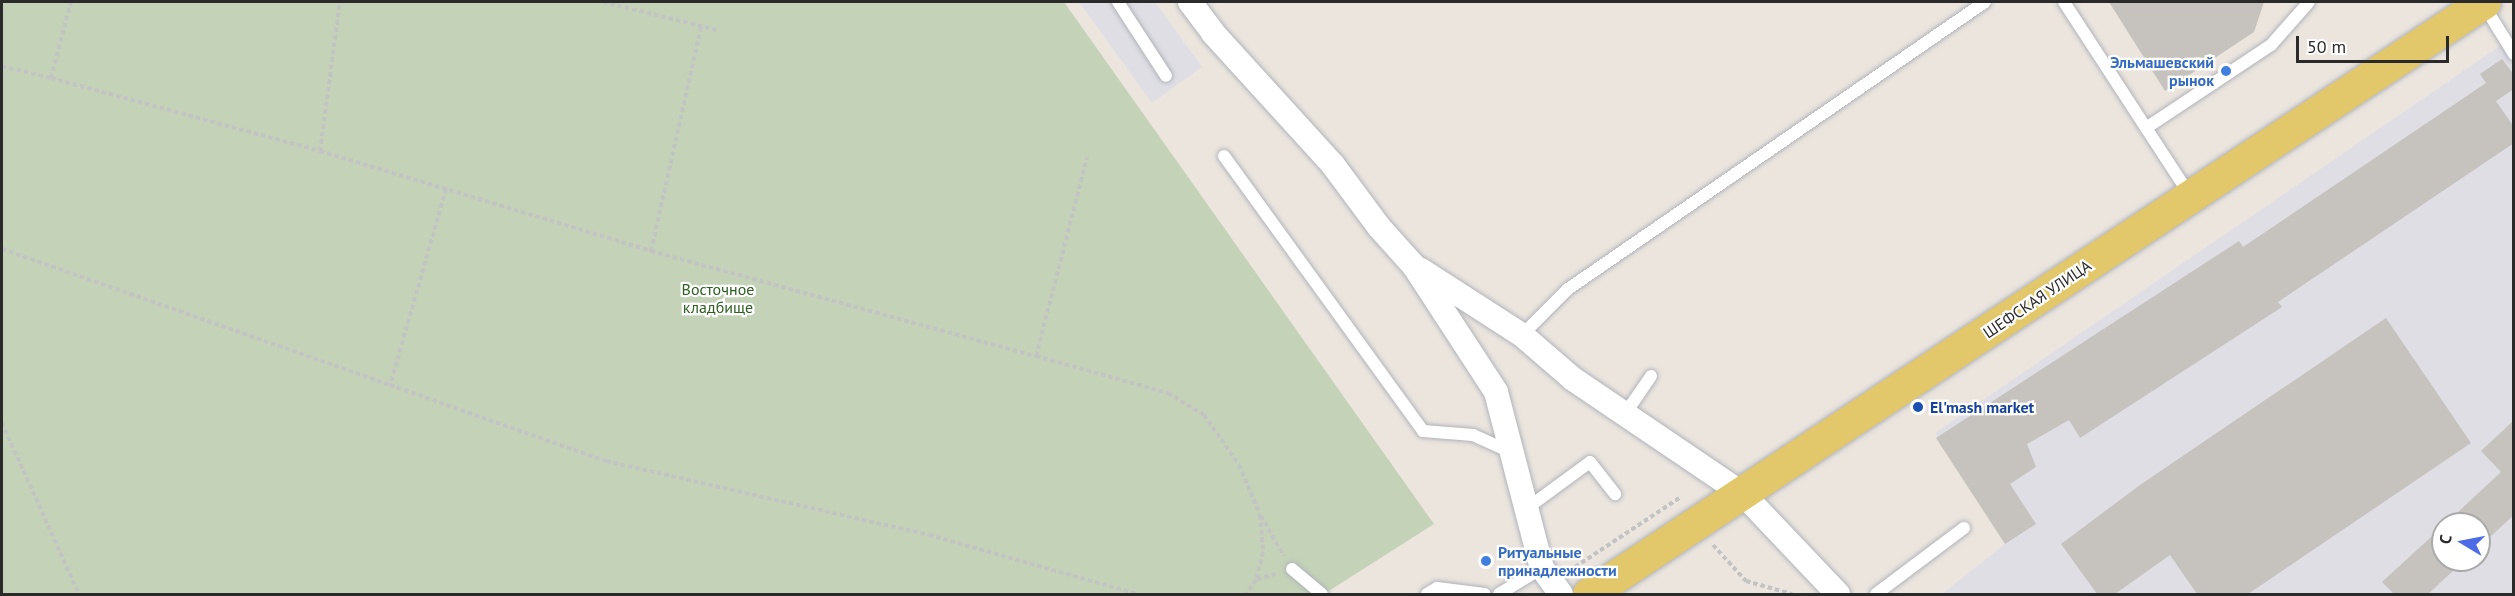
<!DOCTYPE html>
<meta charset="utf-8">
<style>
body{margin:0}
#map{position:relative;width:2515px;height:596px;overflow:hidden;background:#ebe5de;font-family:"PT Sans",sans-serif}
div>[style]{position:absolute}
.industrial>*{inset:0;background:#dfdee4}
.cemetery>*{inset:0;background:#c4d3b7}
.building>*{inset:0;background:#c6c2bd}
.path>*{height:4px;margin-top:-2px;transform-origin:0;background:repeating-linear-gradient(90deg,#c3c3c3 0 4.5px,transparent 0 7.5px)}
.roads{filter:drop-shadow(0 0 2px #b1b4bc) drop-shadow(0 0 2px #b1b4bc)}
.service>*{height:12px;margin:-6px;padding:0 6px;transform-origin:6px;border-radius:6px;background:#fff}
.minor>*{height:24px;margin:-12px;padding:0 12px;transform-origin:12px;border-radius:12px;background:#fff}
.primary>*{height:33px;margin:-16.5px;padding:0 16.5px;transform-origin:16.5px;border-radius:16.5px;background:#e2c76b}
.dots>*{width:16px;height:16px;translate:-50% -50%;box-sizing:border-box;border:3px solid #fff;border-radius:50%}
span{translate:-50% -50%;white-space:nowrap;text-align:center;line-height:1.15;-webkit-text-stroke:4.5px #fff;paint-order:stroke}
.shop-label{font-size:16px;color:#366cbe;font-weight:700}
.right{translate:-100% -50%;text-align:right}
.left{translate:0 -50%;text-align:left}
.park-label{font-size:16px;color:#2e6022}
.street-label{font-size:16px;color:#2a2a2a}
.transit-label{font-size:16px;color:#164399;font-weight:700}
.frame{position:absolute;inset:0;border:3px solid #2a2a2a;pointer-events:none}
.north{position:absolute;left:2431px;top:512px;width:60px;height:60px;box-sizing:border-box;background:#fff;border:2px solid #aaa;border-radius:50%;rotate:280deg;font-size:16px;font-weight:700;line-height:24px;text-align:center;color:#2a2a2a}
.north::after{content:'';display:block;margin:auto;width:21px;height:27px;background:#4e6be7;clip-path:polygon(50% 0,100% 100%,50% 72%,0 100%)}
.scale{position:absolute;left:2296px;top:36px;width:153px;height:27px;box-sizing:border-box;border:3px solid #2a2a2a;border-top:0;padding-left:8px;font-size:18px;line-height:21px;white-space:nowrap;color:#2a2a2a;-webkit-text-stroke:4px #fff;paint-order:stroke}
</style>
<div id="map">
<div class="industrial">
<div style="clip-path:polygon(1079px 2px,1155px 2px,1202px 67px,1152px 103px)"></div>
<div style="clip-path:polygon(evenodd,2513px 37px,2513px 594px,1942px 594px,2006px 543px,1935px 433px,2513px 37px,2443px 524px,2479px 524px,2479px 560px,2443px 560px,2443px 524px)"></div>
</div>
<div class="cemetery">
<div style="clip-path:polygon(2px 2px,1064px 2px,1434px 524px,1324px 594px,2px 594px)"></div>
</div>
<div class="building">
<div style="clip-path:polygon(2109px 2px,2264px 2px,2254px 32px,2165px 91px)"></div>
<div style="clip-path:polygon(2502px 59px,2514px 75px,2514px 89px,2496px 101px,2514px 127px,2514px 143px,2278px 302px,2282px 307px,2080px 438px,2069px 420px,2027px 444px,2036px 467px,2010px 484px,2036px 524px,2005px 544px,1936px 438px,2239px 241px,2243px 247px,2486px 83px,2480px 74px)"></div>
<div style="clip-path:polygon(2386px 318px,2471px 443px,2248px 594px,2197px 594px,2170px 555px,2115px 594px,2097px 594px,2061px 544px,2140px 485px)"></div>
<div style="clip-path:polygon(2514px 420px,2514px 515px,2479px 547px,2479px 524px,2445px 524px,2501px 472px,2481px 451px)"></div>
<div style="clip-path:polygon(2443px 526px,2443px 560px,2465px 560px,2428px 594px,2394px 594px,2382px 582px)"></div>
</div>
<div class="path">
<div style="left:603px;top:2px;width:117px;rotate:13.8deg"></div>
<div style="left:2px;top:66px;width:50px;rotate:13.8deg"></div>
<div style="left:51px;top:78px;width:79px;rotate:-75.3deg"></div>
<div style="left:51px;top:78px;width:279px;rotate:15.2deg"></div>
<div style="left:320px;top:151px;width:346px;rotate:16.8deg"></div>
<div style="left:651px;top:251px;width:399px;rotate:15.3deg"></div>
<div style="left:1036px;top:356px;width:205px;rotate:-75.6deg"></div>
<div style="left:320px;top:151px;width:150px;rotate:-82.4deg"></div>
<div style="left:446px;top:189px;width:204px;rotate:105.9deg"></div>
<div style="left:390px;top:385px;width:229px;rotate:19.4deg"></div>
<div style="left:606px;top:461px;width:331px;rotate:12.9deg"></div>
<div style="left:929px;top:535px;width:216px;rotate:15.8deg"></div>
<div style="left:2px;top:249px;width:411px;rotate:19.3deg"></div>
<div style="left:651px;top:251px;width:230px;rotate:-77.4deg"></div>
<div style="left:1036px;top:356px;width:137px;rotate:15.7deg"></div>
<div style="left:1168px;top:393px;width:42px;rotate:31.4deg"></div>
<div style="left:1204px;top:415px;width:61px;rotate:55deg"></div>
<div style="left:1239px;top:465px;width:54px;rotate:67.2deg"></div>
<div style="left:1260px;top:515px;width:37px;rotate:85deg"></div>
<div style="left:1263px;top:552px;width:29px;rotate:104deg"></div>
<div style="left:1256px;top:580px;width:17px;rotate:126deg"></div>
<div style="left:2px;top:423px;width:188px;rotate:65.8deg"></div>
<div style="left:1261px;top:516px;width:46px;rotate:60.1deg"></div>
<div style="left:1713px;top:545px;width:49px;rotate:47.5deg"></div>
<div style="left:1746px;top:581px;width:48px;rotate:15.8deg"></div>
<div style="left:1569px;top:571px;width:134px;rotate:-33.5deg"></div>
<div style="left:1257px;top:579px;width:23px;rotate:-15deg"></div>
</div>
<div class="roads">
<div class="service">
<div style="left:1118px;top:2px;width:88px;rotate:57deg"></div>
<div style="left:2064px;top:2px;width:230px;rotate:56.9deg"></div>
<div style="left:2483px;top:4px;width:59px;rotate:58.2deg"></div>
<div style="left:2146px;top:128px;width:150px;rotate:-33.6deg"></div>
<div style="left:2271px;top:45px;width:57px;rotate:-48.5deg"></div>
<div style="left:1224px;top:156px;width:339px;rotate:54.1deg"></div>
<div style="left:1423px;top:431px;width:50px;rotate:4.6deg"></div>
<div style="left:1473px;top:435px;width:42px;rotate:24.1deg"></div>
<div style="left:1522px;top:335px;width:65px;rotate:-45deg"></div>
<div style="left:1568px;top:289px;width:506px;rotate:-34.54deg"></div>
<div style="left:1625px;top:414px;width:46px;rotate:-55.6deg"></div>
<div style="left:1526px;top:509px;width:79px;rotate:-36.3deg"></div>
<div style="left:1590px;top:462px;width:41px;rotate:52deg"></div>
<div style="left:1292px;top:569px;width:39px;rotate:40deg"></div>
<div style="left:1427px;top:594px;width:12px;rotate:-31deg"></div>
<div style="left:1437px;top:588px;width:48px;rotate:7.1deg"></div>
<div style="left:1499px;top:594px;width:50px;rotate:-31.2deg"></div>
<div style="left:1876px;top:594px;width:110px;rotate:-36.9deg"></div>
</div>
<div class="minor">
<div style="left:1190px;top:2px;width:39px;rotate:53deg"></div>
<div style="left:1213px;top:33px;width:178px;rotate:47.7deg"></div>
<div style="left:1333px;top:165px;width:77px;rotate:53.4deg"></div>
<div style="left:1379px;top:227px;width:52px;rotate:48.1deg"></div>
<div style="left:1414px;top:266px;width:150px;rotate:56.9deg"></div>
<div style="left:1496px;top:392px;width:182px;rotate:75.4deg"></div>
<div style="left:1542px;top:568px;width:32px;rotate:54deg"></div>
<div style="left:1421px;top:270px;width:120px;rotate:32.8deg"></div>
<div style="left:1522px;top:335px;width:67px;rotate:40.8deg"></div>
<div style="left:1573px;top:379px;width:205px;rotate:34.1deg"></div>
<div style="left:1743px;top:494px;width:138px;rotate:46.5deg"></div>
</div>
<div class="primary">
<div style="left:1589px;top:594px;width:1073px;rotate:-33.48deg"></div>
</div>
</div>
<div class="dots">
<div style="left:2226px;top:71px;background:#3f7fe0"></div>
<div style="left:1918px;top:407px;background:#1a4fb4"></div>
<div style="left:1486px;top:561px;background:#3f7fe0"></div>
</div>
<div class="shop-label">
<span class="right" style="left:2214px;top:71px">Эльмашевский<br>рынок</span>
<span class="left" style="left:1498px;top:561px">Ритуальные<br>принадлежности</span>
</div>
<div class="park-label">
<span style="left:718px;top:298px">Восточное<br>кладбище</span>
</div>
<div class="street-label">
<span style="left:2037px;top:299px;rotate:-34deg">ШЕФСКАЯ УЛИЦА</span>
</div>
<div class="transit-label">
<span class="left" style="left:1930px;top:407px">El'mash market</span>
</div>
<div class="frame"></div>
<div class="north">С</div>
<div class="scale">50 m</div>
</div>
